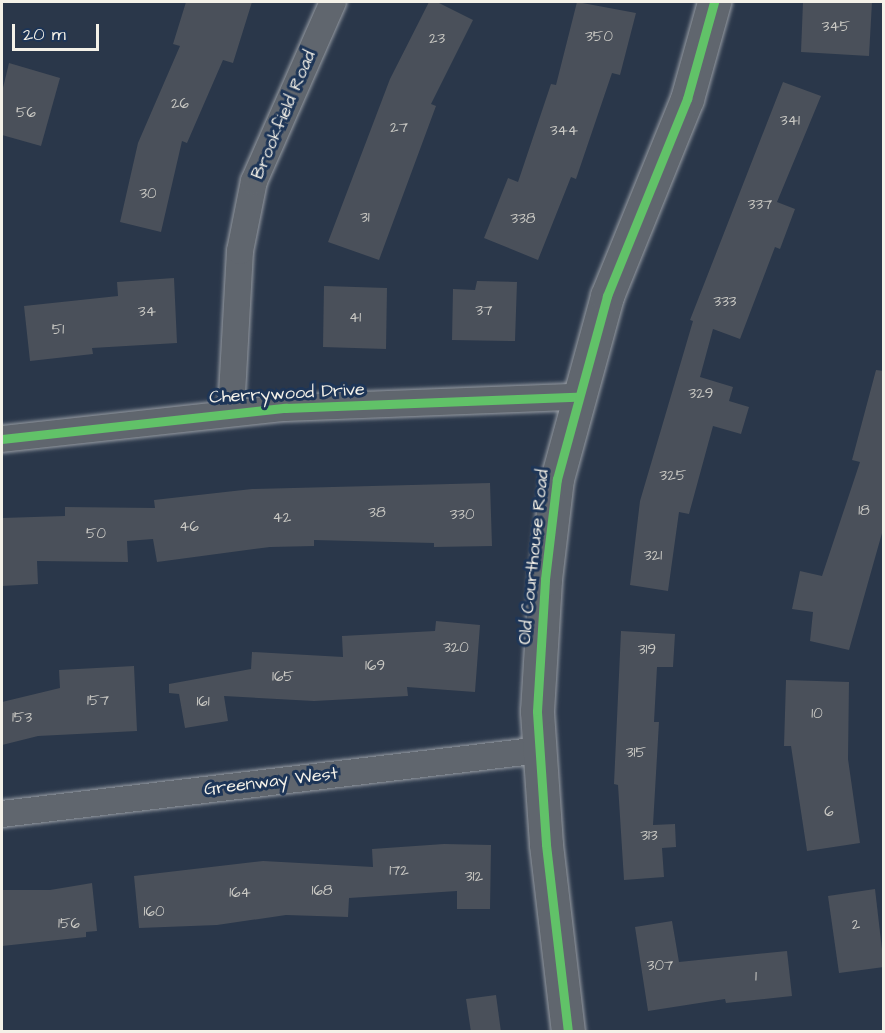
<!DOCTYPE html>
<style>
body{margin:0}
#map{position:relative;width:885px;height:1033px;overflow:hidden;background:#2a374a;font-family:"Architects Daughter",sans-serif}
div>[style]{position:absolute}
.building>*{inset:0;background:#4a505a}
.roads{filter:drop-shadow(0 0 2px #979ca3) drop-shadow(0 0 2px #979ca3)}
.minor>*{height:26px;margin:-13px;padding:0 13px;transform-origin:13px;border-radius:13px;background:#60666e}
.tertiary>*{height:33px;margin:-16.5px;padding:0 16.5px;transform-origin:16.5px;border-radius:16.5px;background:#60666e}
.cycleway>*{height:9px;margin:-4.5px;padding:0 4.5px;transform-origin:4.5px;border-radius:4.5px;background:#61c268}
span{translate:-50% -50%;white-space:nowrap;text-align:center;line-height:1.15;-webkit-text-stroke:6px #1d3557;paint-order:stroke}
.number-label{font-size:15px;color:#cac9c4}
.number-label span{-webkit-text-stroke-width:0}
.street-label{font-size:18px;color:#f4f1e8}
.frame{position:absolute;inset:0;border:3px solid #f4f1e8;pointer-events:none}
.scale{position:absolute;left:12px;top:24px;width:87px;height:27px;box-sizing:border-box;border:3px solid #f4f1e8;border-top:0;padding-left:8px;font-size:18px;line-height:21px;white-space:nowrap;color:#f4f1e8;-webkit-text-stroke:4px #1d3557;paint-order:stroke}
</style>
<div id="map">
<div class="building">
<div style="clip-path:polygon(186px 2px,252px 2px,233px 63px,223px 60px,187px 143px,182px 141px,161px 232px,120px 222px,138px 143px,180px 46px,173px 44px)"></div>
<div style="clip-path:polygon(429px 2px,437px 2px,473px 20px,431px 104px,436px 106px,379px 260px,328px 242px,390px 79px)"></div>
<div style="clip-path:polygon(577px 2px,636px 13px,620px 75px,612px 73px,576px 179px,571px 177px,538px 260px,484px 238px,508px 178px,518px 182px,551px 84px,556px 85px)"></div>
<div style="clip-path:polygon(803px 2px,872px 2px,869px 56px,801px 52px)"></div>
<div style="clip-path:polygon(9px 63px,60px 78px,41px 146px,2px 135px,2px 92px)"></div>
<div style="clip-path:polygon(783px 82px,821px 96px,777px 202px,795px 209px,780px 249px,775px 247px,740px 339px,713px 329px,700px 377px,733px 387px,729px 401px,749px 407px,741px 434px,713px 426px,689px 514px,679px 512px,668px 591px,630px 585px,640px 501px,693px 321px,690px 320px)"></div>
<div style="clip-path:polygon(174px 278px,177px 343px,92px 348px,93px 354px,30px 361px,24px 306px,118px 296px,117px 282px)"></div>
<div style="clip-path:polygon(477px 281px,517px 282px,515px 341px,452px 340px,453px 289px,475px 290px)"></div>
<div style="clip-path:polygon(324px 286px,387px 288px,386px 349px,323px 347px)"></div>
<div style="clip-path:polygon(876px 370px,884px 371px,884px 526px,849px 650px,810px 641px,813px 612px,792px 609px,800px 571px,822px 576px,860px 462px,852px 460px)"></div>
<div style="clip-path:polygon(490px 483px,492px 546px,434px 547px,434px 543px,314px 540px,314px 546px,270px 547px,157px 562px,153px 539px,127px 541px,128px 562px,37px 561px,38px 584px,2px 586px,2px 518px,65px 516px,65px 507px,155px 508px,154px 500px,252px 489px)"></div>
<div style="clip-path:polygon(436px 621px,480px 625px,475px 692px,407px 687px,408px 696px,314px 701px,224px 696px,228px 721px,185px 728px,179px 694px,169px 693px,169px 684px,251px 669px,252px 652px,343px 657px,342px 636px,435px 631px)"></div>
<div style="clip-path:polygon(621px 631px,675px 634px,673px 667px,657px 667px,654px 722px,659px 722px,653px 825px,675px 824px,676px 847px,662px 848px,664px 877px,624px 880px,618px 785px,614px 784px)"></div>
<div style="clip-path:polygon(134px 666px,137px 731px,38px 736px,2px 745px,2px 702px,60px 688px,59px 670px)"></div>
<div style="clip-path:polygon(786px 680px,849px 682px,848px 759px,860px 843px,807px 851px,791px 746px,784px 746px)"></div>
<div style="clip-path:polygon(444px 844px,491px 845px,490px 909px,457px 909px,457px 891px,349px 898px,348px 917px,286px 915px,217px 925px,139px 928px,134px 876px,263px 861px,373px 867px,372px 849px)"></div>
<div style="clip-path:polygon(92px 883px,97px 931px,86px 932px,86px 937px,2px 946px,2px 890px,50px 890px)"></div>
<div style="clip-path:polygon(875px 889px,884px 967px,839px 973px,828px 896px)"></div>
<div style="clip-path:polygon(672px 921px,679px 962px,787px 951px,792px 996px,726px 1003px,725px 999px,648px 1011px,635px 927px)"></div>
<div style="clip-path:polygon(496px 995px,501px 1032px,471px 1032px,466px 999px)"></div>
</div>
<div class="roads">
<div class="minor">
<div style="left:231px;top:412px;width:161px;rotate:-86.8deg"></div>
<div style="left:240px;top:251px;width:71px;rotate:-78.7deg"></div>
<div style="left:254px;top:181px;width:196px;rotate:-66.2deg"></div>
<div style="left:2px;top:439px;width:285px;rotate:-6.3deg"></div>
<div style="left:285px;top:408px;width:291px;rotate:-2.2deg"></div>
<div style="left:2px;top:814px;width:543px;rotate:-6.77deg"></div>
</div>
<div class="tertiary">
<div style="left:568px;top:1032px;width:189px;rotate:-96.7deg"></div>
<div style="left:546px;top:844px;width:133px;rotate:-93.9deg"></div>
<div style="left:537px;top:711px;width:132px;rotate:-86.5deg"></div>
<div style="left:545px;top:579px;width:101px;rotate:-83.2deg"></div>
<div style="left:557px;top:479px;width:190px;rotate:-74.7deg"></div>
<div style="left:607px;top:296px;width:213px;rotate:-67.9deg"></div>
<div style="left:687px;top:99px;width:101px;rotate:-74.4deg"></div>
</div>
</div>
<div class="cycleway">
<div style="left:2px;top:439px;width:285px;rotate:-6.3deg"></div>
<div style="left:285px;top:408px;width:291px;rotate:-2.2deg"></div>
<div style="left:568px;top:1032px;width:189px;rotate:-96.7deg"></div>
<div style="left:546px;top:844px;width:133px;rotate:-93.9deg"></div>
<div style="left:537px;top:711px;width:132px;rotate:-86.5deg"></div>
<div style="left:545px;top:579px;width:101px;rotate:-83.2deg"></div>
<div style="left:557px;top:479px;width:190px;rotate:-74.7deg"></div>
<div style="left:607px;top:296px;width:213px;rotate:-67.9deg"></div>
<div style="left:687px;top:99px;width:101px;rotate:-74.4deg"></div>
</div>
<div class="number-label">
<span style="left:836px;top:27px">345</span>
<span style="left:599px;top:37px">350</span>
<span style="left:437px;top:39px">23</span>
<span style="left:180px;top:104px">26</span>
<span style="left:26px;top:113px">56</span>
<span style="left:790px;top:121px">341</span>
<span style="left:399px;top:128px">27</span>
<span style="left:564px;top:131px">344</span>
<span style="left:148px;top:194px">30</span>
<span style="left:760px;top:205px">337</span>
<span style="left:365px;top:218px">31</span>
<span style="left:523px;top:219px">338</span>
<span style="left:725px;top:302px">333</span>
<span style="left:484px;top:311px">37</span>
<span style="left:147px;top:312px">34</span>
<span style="left:355px;top:318px">41</span>
<span style="left:58px;top:330px">51</span>
<span style="left:701px;top:394px">329</span>
<span style="left:673px;top:476px">325</span>
<span style="left:864px;top:511px">18</span>
<span style="left:377px;top:513px">38</span>
<span style="left:462px;top:515px">330</span>
<span style="left:282px;top:518px">42</span>
<span style="left:189px;top:527px">46</span>
<span style="left:96px;top:534px">50</span>
<span style="left:653px;top:556px">321</span>
<span style="left:456px;top:648px">320</span>
<span style="left:647px;top:650px">319</span>
<span style="left:375px;top:666px">169</span>
<span style="left:283px;top:677px">165</span>
<span style="left:98px;top:701px">157</span>
<span style="left:203px;top:702px">161</span>
<span style="left:817px;top:714px">10</span>
<span style="left:22px;top:718px">153</span>
<span style="left:636px;top:753px">315</span>
<span style="left:829px;top:812px">6</span>
<span style="left:649px;top:836px">313</span>
<span style="left:399px;top:871px">172</span>
<span style="left:474px;top:877px">312</span>
<span style="left:322px;top:891px">168</span>
<span style="left:240px;top:893px">164</span>
<span style="left:154px;top:912px">160</span>
<span style="left:69px;top:924px">156</span>
<span style="left:856px;top:925px">2</span>
<span style="left:660px;top:966px">307</span>
<span style="left:756px;top:977px">1</span>
</div>
<div class="street-label">
<span style="left:284px;top:115px;rotate:-67deg">Brookfield Road</span>
<span style="left:287px;top:394px;rotate:-3deg">Cherrywood Drive</span>
<span style="left:534px;top:557px;rotate:-84deg">Old Courthouse Road</span>
<span style="left:271px;top:782px;rotate:-7deg">Greenway West</span>
</div>
<div class="frame"></div>
<div class="scale">20 m</div>
</div>
